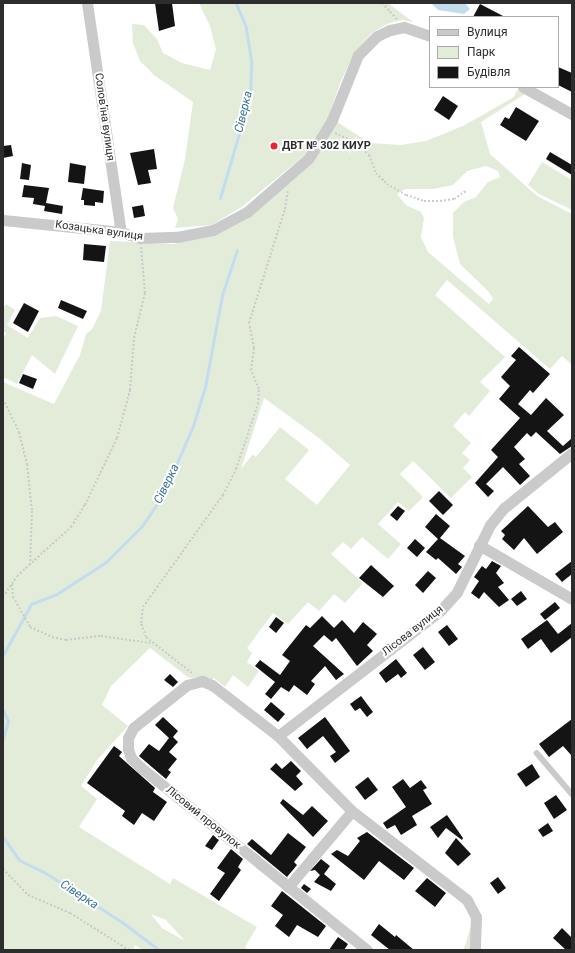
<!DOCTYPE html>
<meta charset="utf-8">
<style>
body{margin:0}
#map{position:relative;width:575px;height:953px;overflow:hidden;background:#fff;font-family:Roboto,sans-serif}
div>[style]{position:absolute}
.green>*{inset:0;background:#e3ecd9}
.water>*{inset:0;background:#c3ddee}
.stream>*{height:3px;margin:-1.5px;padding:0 1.5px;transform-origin:1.5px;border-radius:1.5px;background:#c3ddee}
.building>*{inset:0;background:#141414}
.path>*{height:2px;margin-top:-1px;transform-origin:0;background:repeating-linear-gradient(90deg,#cacaca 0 2px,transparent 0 4px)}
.service>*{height:5.5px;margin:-2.75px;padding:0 2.75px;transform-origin:2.75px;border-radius:2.75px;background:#cacaca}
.minor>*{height:11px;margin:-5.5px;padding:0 5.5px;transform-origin:5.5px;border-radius:5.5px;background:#cacaca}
.dots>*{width:11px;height:11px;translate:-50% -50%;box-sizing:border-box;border:2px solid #fff;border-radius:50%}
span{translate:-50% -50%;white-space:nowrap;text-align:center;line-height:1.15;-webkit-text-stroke:4px #fff;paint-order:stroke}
.street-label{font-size:11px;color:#2d2d2d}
.poi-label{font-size:11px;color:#2d2d2d;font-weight:700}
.left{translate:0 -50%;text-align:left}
.water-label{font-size:12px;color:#357095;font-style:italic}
.frame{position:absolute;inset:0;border:4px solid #2d2d2d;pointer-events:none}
.legend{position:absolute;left:429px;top:16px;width:130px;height:72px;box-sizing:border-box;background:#fff;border:1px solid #ababab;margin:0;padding:5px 7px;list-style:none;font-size:12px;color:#2d2d2d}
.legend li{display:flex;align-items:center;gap:8px;height:20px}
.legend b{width:20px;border:1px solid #ababab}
</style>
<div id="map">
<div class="green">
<div style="clip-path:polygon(199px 3px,388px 3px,413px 22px,401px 20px,389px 23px,373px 32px,355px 51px,341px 81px,328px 118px,306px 154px,243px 206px,212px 225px,175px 228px,178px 219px,173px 208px,185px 159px,193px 102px,154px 75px,140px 61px,133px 43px,132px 24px,144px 25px,157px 39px,163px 53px,182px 63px,210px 70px,216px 49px,210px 26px)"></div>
<div style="clip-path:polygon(evenodd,517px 90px,525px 94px,481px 122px,490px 154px,537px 196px,572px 214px,572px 365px,562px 356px,550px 369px,447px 280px,435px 295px,505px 357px,480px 382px,490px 391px,469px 416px,465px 412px,453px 426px,471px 443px,462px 453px,470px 460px,463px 468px,472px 477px,451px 498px,413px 461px,400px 474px,423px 497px,409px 511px,398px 502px,378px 524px,401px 544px,388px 559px,362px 537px,351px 549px,343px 542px,331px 554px,363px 583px,345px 603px,334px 594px,319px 611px,308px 602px,288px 624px,273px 613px,247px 648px,252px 653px,247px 662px,259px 671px,248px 687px,233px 675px,225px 687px,214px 678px,211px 681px,200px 677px,189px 678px,150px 648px,111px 686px,102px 705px,128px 726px,97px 760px,81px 786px,97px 799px,79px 827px,170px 884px,173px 878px,257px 927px,245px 947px,248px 950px,142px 950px,135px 945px,133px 950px,3px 950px,3px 382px,54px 404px,80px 355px,86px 334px,92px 329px,101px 311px,110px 241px,174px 244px,214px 234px,312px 160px,326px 143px,337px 122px,370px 143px,401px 145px,426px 141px,465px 125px,514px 97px,517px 90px,486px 166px,498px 171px,500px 177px,488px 182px,476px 197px,464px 202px,453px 213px,453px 237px,460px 264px,489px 292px,493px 299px,489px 304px,428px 252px,421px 237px,424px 218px,421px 212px,406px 205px,397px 194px,405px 189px,433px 189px,453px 185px,467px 171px,486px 166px,517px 90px,264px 398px,319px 438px,350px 465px,317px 505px,285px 479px,309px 450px,280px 427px,256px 457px,253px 454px,241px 469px,264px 398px,517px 90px,151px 914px,166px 920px,185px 941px,162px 928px,151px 914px)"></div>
<div style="clip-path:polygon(542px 162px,572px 180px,572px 210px,539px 194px,528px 185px)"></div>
<div style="clip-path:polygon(6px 304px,15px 310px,7px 325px,28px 338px,40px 318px,56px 316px,78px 326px,55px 374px,32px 355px,17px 384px,3px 377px,3px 339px,6px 333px,3px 331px,3px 308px)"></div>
<div style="clip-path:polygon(473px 918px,472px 950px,463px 950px,466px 943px)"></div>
</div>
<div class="water">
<div style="clip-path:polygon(431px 3px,466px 4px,470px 9px,464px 14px,438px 10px)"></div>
</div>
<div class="stream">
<div style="left:220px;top:198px;width:106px;rotate:-73.6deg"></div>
<div style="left:250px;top:96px;width:36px;rotate:-88deg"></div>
<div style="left:251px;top:60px;width:33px;rotate:-99deg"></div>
<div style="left:246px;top:27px;width:26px;rotate:-113deg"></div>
<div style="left:3px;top:655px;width:58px;rotate:-61.2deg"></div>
<div style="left:31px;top:604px;width:26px;rotate:-21deg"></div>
<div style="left:55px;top:595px;width:61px;rotate:-32.9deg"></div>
<div style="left:106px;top:562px;width:51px;rotate:-45deg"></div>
<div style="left:142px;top:526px;width:37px;rotate:-56deg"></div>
<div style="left:163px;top:495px;width:75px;rotate:-66.5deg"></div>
<div style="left:193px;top:426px;width:41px;rotate:-72.9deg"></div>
<div style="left:205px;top:387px;width:94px;rotate:-79.5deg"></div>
<div style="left:222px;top:295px;width:47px;rotate:-71.6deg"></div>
<div style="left:3px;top:710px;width:12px;rotate:66deg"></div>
<div style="left:8px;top:721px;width:19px;rotate:106deg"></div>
<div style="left:3px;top:837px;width:28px;rotate:55deg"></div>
<div style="left:19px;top:860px;width:28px;rotate:26deg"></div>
<div style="left:44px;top:872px;width:93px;rotate:32.7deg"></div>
<div style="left:122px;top:922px;width:46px;rotate:37.1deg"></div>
</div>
<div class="building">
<div style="clip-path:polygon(155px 3px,172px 3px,175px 26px,159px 31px)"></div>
<div style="clip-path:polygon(480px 4px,505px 17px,473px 17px)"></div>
<div style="clip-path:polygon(558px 67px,572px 73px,572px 92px,558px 85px)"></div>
<div style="clip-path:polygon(443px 96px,458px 106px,449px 120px,434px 110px)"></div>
<div style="clip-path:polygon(516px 107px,539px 121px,526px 141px,500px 125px,505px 117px,509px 119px)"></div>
<div style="clip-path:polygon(11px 145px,13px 156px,3px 158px,3px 146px)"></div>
<div style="clip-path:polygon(154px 149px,157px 169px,148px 170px,151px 183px,138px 185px,130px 153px)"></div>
<div style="clip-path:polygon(550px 152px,572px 165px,572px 175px,546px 159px)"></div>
<div style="clip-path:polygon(22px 163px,31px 165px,29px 180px,20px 179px)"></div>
<div style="clip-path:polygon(70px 163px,86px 166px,84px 184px,68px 182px)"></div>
<div style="clip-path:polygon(24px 185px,49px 188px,46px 203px,63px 206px,62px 214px,44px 211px,45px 206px,33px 204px,34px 198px,22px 197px)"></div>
<div style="clip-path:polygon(83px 188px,104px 191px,103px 203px,95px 202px,95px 206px,84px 205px,84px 200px,81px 200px)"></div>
<div style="clip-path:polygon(143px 205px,145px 216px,134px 218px,132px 207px)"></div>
<div style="clip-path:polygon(84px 244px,106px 246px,104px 262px,83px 260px)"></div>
<div style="clip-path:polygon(61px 300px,87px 311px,83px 319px,58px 308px)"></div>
<div style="clip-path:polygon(24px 303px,39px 311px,28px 332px,13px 323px)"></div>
<div style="clip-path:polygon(519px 347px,550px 374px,533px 393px,530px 390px,518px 404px,531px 415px,546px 398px,564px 415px,547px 431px,563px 446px,572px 438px,572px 446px,560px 454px,536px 432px,531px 437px,527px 433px,514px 447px,525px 459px,519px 464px,530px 476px,520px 485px,503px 467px,486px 484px,494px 491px,488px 497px,475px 483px,498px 457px,491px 450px,520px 418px,499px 399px,510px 386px,501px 377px,516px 360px,511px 356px)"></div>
<div style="clip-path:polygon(23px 374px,37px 379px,33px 389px,19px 383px)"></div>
<div style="clip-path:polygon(439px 491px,453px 505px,443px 515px,429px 501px)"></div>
<div style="clip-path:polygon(398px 506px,405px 511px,397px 521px,390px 515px)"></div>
<div style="clip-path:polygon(528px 506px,548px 527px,555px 522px,563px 532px,537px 554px,524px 538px,514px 550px,502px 539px,505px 535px,501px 531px)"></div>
<div style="clip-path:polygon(436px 514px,450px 526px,440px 538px,465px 556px,458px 564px,462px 567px,456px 574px,438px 558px,436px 560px,426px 552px,438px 539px,425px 527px)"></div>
<div style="clip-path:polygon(415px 539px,425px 548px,417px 557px,407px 548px)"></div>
<div style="clip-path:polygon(492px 561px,501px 566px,496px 573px,504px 583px,498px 587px,509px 600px,499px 607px,484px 592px,479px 599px,471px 593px,479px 581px,474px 577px,482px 566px,486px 569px)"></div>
<div style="clip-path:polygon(572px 561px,572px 574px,562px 582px,555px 574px)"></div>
<div style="clip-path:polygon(371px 565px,394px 586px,383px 597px,359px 578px)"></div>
<div style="clip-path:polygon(428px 571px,436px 578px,423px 593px,415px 585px)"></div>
<div style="clip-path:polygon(521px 591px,527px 599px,517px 606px,511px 599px)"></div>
<div style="clip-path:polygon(555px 602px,560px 608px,545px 620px,540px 614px)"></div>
<div style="clip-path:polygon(322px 616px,334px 628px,342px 620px,354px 633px,363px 622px,377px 634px,367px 645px,373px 651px,357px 666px,336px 638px,332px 642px,324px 635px,313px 646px,344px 674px,336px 680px,325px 666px,311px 681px,315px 684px,307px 695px,294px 685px,289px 692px,281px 687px,271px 699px,265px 694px,275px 682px,255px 666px,260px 660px,280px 675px,290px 661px,282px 655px,306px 625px,310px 628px)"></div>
<div style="clip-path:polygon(276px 617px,284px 623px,276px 633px,269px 627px)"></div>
<div style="clip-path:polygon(547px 620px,558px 634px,572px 623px,572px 637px,551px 653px,541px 639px,528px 649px,521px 639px)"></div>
<div style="clip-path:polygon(447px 625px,458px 639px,449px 646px,438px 632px)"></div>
<div style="clip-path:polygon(423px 647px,435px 662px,425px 670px,413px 655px)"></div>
<div style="clip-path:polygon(396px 659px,407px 673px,401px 678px,398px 674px,386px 683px,379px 673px)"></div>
<div style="clip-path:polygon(170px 674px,178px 682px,173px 687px,164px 680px)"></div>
<div style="clip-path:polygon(361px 696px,373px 712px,367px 717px,360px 708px,355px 711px,350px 704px)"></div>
<div style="clip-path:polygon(271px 702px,285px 714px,278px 722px,264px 710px)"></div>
<div style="clip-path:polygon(163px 717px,178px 731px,173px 737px,178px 742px,169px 752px,177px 759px,168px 770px,171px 772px,166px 779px,139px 756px,149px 744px,159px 751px,169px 738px,155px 725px)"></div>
<div style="clip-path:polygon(325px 717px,350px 751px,335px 763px,330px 756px,336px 752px,323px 736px,307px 749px,298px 738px)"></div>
<div style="clip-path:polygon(572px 719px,572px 756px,563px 746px,549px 757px,539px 744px)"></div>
<div style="clip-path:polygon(114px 746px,122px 752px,119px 756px,155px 788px,153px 792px,167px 802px,154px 821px,142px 813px,134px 825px,122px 816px,125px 811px,87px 783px)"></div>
<div style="clip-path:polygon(291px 761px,301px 771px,296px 776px,303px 784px,295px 791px,270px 769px,276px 763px,282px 769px)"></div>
<div style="clip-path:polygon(532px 764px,540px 777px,526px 787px,517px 774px)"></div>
<div style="clip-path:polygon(368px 777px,378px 790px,365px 800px,355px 787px)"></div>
<div style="clip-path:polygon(403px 779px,410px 788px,421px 780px,427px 788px,423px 790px,432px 804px,412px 816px,417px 825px,401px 835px,395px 825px,387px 829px,383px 823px,406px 807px,392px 787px)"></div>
<div style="clip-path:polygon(556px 795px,567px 810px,554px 819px,544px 803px)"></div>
<div style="clip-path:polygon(283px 799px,303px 815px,312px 806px,328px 821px,313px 837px,280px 803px)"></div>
<div style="clip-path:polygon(447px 815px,463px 838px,462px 840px,446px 828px,438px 838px,430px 827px)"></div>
<div style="clip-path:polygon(548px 823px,553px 831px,543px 837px,538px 830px)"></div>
<div style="clip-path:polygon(367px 832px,414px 868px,404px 880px,379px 861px,364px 880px,331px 854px,337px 850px,348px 856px,360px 841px,357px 838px)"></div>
<div style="clip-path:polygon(288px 833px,306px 847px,294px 862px,297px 865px,287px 877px,247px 844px,252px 839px,271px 855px)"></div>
<div style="clip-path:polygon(213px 835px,219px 840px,212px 850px,205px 846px)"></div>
<div style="clip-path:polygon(456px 838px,471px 854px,458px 866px,445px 853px)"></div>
<div style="clip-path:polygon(231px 849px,243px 859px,238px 867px,241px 870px,219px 901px,210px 894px,225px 873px,217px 868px)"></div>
<div style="clip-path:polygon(321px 859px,330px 866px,324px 874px,336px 884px,331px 891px,314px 882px,320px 875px,315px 870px,310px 871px)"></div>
<div style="clip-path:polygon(498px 877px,506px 888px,498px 894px,490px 883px)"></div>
<div style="clip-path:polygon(427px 878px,446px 893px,435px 907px,415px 891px)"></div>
<div style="clip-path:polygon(304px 884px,311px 889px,307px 893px,301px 888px)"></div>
<div style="clip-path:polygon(282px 891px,326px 926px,318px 937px,297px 925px,289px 937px,275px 926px,283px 915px,271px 906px)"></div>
<div style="clip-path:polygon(379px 924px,395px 937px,396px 935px,414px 950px,390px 950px,371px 935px)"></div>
<div style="clip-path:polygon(562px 928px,572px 938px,572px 950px,566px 950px,553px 938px)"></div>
<div style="clip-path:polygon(338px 937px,348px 944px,344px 950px,329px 950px)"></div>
</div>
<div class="path">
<div style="left:382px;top:3px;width:22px;rotate:47deg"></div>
<div style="left:335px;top:133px;width:24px;rotate:24deg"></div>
<div style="left:357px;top:143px;width:17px;rotate:45deg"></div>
<div style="left:369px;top:155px;width:19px;rotate:69deg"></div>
<div style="left:376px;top:173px;width:16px;rotate:45deg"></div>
<div style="left:387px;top:184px;width:22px;rotate:30deg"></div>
<div style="left:406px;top:195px;width:19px;rotate:18deg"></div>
<div style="left:424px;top:201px;width:16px"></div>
<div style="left:440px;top:201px;width:14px;rotate:-8deg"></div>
<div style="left:454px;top:199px;width:14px;rotate:-34deg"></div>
<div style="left:3px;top:399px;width:37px;rotate:64deg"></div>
<div style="left:19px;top:432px;width:33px;rotate:76deg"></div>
<div style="left:27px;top:464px;width:47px;rotate:83.9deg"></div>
<div style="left:32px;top:511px;width:54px;rotate:92.1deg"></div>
<div style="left:12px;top:584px;width:13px;rotate:86deg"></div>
<div style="left:13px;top:597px;width:34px;rotate:60deg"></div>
<div style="left:30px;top:627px;width:24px;rotate:24deg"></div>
<div style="left:52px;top:637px;width:14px;rotate:12deg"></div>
<div style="left:66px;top:640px;width:35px;rotate:-7deg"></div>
<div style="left:101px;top:636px;width:50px;rotate:8deg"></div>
<div style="left:3px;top:597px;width:25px;rotate:-56deg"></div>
<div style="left:17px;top:576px;width:73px;rotate:-42.2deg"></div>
<div style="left:71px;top:527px;width:26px;rotate:-58deg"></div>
<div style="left:85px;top:505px;width:74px;rotate:-64.5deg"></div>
<div style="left:117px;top:438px;width:50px;rotate:-74.8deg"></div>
<div style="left:130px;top:390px;width:52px;rotate:-85.6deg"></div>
<div style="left:134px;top:338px;width:46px;rotate:-76.3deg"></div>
<div style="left:145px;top:293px;width:46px;rotate:-95deg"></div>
<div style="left:192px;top:673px;width:58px;rotate:-142deg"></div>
<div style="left:146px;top:637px;width:15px;rotate:-110deg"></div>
<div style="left:141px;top:623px;width:16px;rotate:-83deg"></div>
<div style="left:143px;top:607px;width:138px;rotate:-54.5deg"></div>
<div style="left:223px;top:495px;width:29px;rotate:-63deg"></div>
<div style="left:236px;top:469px;width:69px;rotate:-71.3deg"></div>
<div style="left:258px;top:404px;width:15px;rotate:-86deg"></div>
<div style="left:259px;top:389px;width:21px;rotate:-113deg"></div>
<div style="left:251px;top:370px;width:22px;rotate:-82deg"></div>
<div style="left:254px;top:348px;width:25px;rotate:-101deg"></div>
<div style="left:249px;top:323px;width:120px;rotate:-72.5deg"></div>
<div style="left:285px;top:209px;width:18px;rotate:-81deg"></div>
<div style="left:3px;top:869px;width:36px;rotate:46deg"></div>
<div style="left:28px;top:895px;width:46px;rotate:23.2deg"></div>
<div style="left:70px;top:913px;width:70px;rotate:32.1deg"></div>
</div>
<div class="service">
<div style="left:537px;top:753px;width:54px;rotate:49.5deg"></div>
</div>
<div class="minor">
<div style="left:87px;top:3px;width:232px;rotate:81.6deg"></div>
<div style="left:523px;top:87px;width:56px;rotate:28.9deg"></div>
<div style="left:3px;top:220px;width:119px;rotate:5.8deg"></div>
<div style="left:121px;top:232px;width:20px;rotate:18deg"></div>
<div style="left:140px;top:238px;width:37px;rotate:-2deg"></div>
<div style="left:177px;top:237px;width:37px;rotate:-11deg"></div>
<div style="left:213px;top:230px;width:38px;rotate:-28deg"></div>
<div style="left:247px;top:212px;width:82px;rotate:-41.1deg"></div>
<div style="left:309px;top:158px;width:44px;rotate:-58.8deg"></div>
<div style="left:332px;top:120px;width:70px;rotate:-68.2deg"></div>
<div style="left:358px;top:55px;width:27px;rotate:-45deg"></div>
<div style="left:377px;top:36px;width:14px;rotate:-25deg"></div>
<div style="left:390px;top:30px;width:14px;rotate:-12deg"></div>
<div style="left:404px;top:27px;width:28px;rotate:19deg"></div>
<div style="left:479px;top:545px;width:108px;rotate:30.1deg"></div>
<div style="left:278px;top:736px;width:206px;rotate:-37.7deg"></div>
<div style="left:441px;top:610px;width:24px;rotate:-48deg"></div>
<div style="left:457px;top:592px;width:75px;rotate:-63.8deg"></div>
<div style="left:490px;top:525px;width:22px;rotate:-51deg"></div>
<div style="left:504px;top:508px;width:87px;rotate:-39deg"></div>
<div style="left:288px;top:887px;width:99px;rotate:-49.9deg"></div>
<div style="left:367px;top:950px;width:293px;rotate:-141.1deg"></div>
<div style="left:139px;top:766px;width:11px;rotate:-135deg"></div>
<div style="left:131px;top:758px;width:9px;rotate:-108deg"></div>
<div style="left:128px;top:749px;width:11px;rotate:-90deg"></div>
<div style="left:128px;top:738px;width:11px;rotate:-63deg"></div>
<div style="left:133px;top:728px;width:69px;rotate:-38.5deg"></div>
<div style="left:187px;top:685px;width:16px;rotate:-15deg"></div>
<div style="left:202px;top:681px;width:11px;rotate:22deg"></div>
<div style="left:212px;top:685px;width:83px;rotate:37.7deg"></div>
<div style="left:278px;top:736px;width:105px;rotate:45.4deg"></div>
<div style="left:352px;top:811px;width:145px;rotate:37.7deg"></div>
<div style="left:467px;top:900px;width:19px;rotate:62deg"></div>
<div style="left:476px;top:917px;width:33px;rotate:92deg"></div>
</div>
<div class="dots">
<div style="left:274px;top:146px;background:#f32030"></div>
</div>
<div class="street-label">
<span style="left:104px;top:117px;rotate:82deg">Соловʼїна вулиця</span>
<span style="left:99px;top:231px;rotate:8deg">Козацька вулиця</span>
<span style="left:413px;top:631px;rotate:-38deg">Лісова вулиця</span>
<span style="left:203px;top:818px;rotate:39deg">Лісовий провулок</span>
</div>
<div class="poi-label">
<span class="left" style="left:282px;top:146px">ДВТ № 302 КИУР</span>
</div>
<div class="water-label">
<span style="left:244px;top:112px;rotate:-76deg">Сіверка</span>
<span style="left:167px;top:484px;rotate:-64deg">Сіверка</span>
<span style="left:79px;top:895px;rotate:33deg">Сіверка</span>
</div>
<div class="frame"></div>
<ul class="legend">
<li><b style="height:5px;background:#cacaca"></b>Вулиця</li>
<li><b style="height:11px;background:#e3ecd9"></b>Парк</li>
<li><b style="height:11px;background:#141414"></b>Будівля</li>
</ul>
</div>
